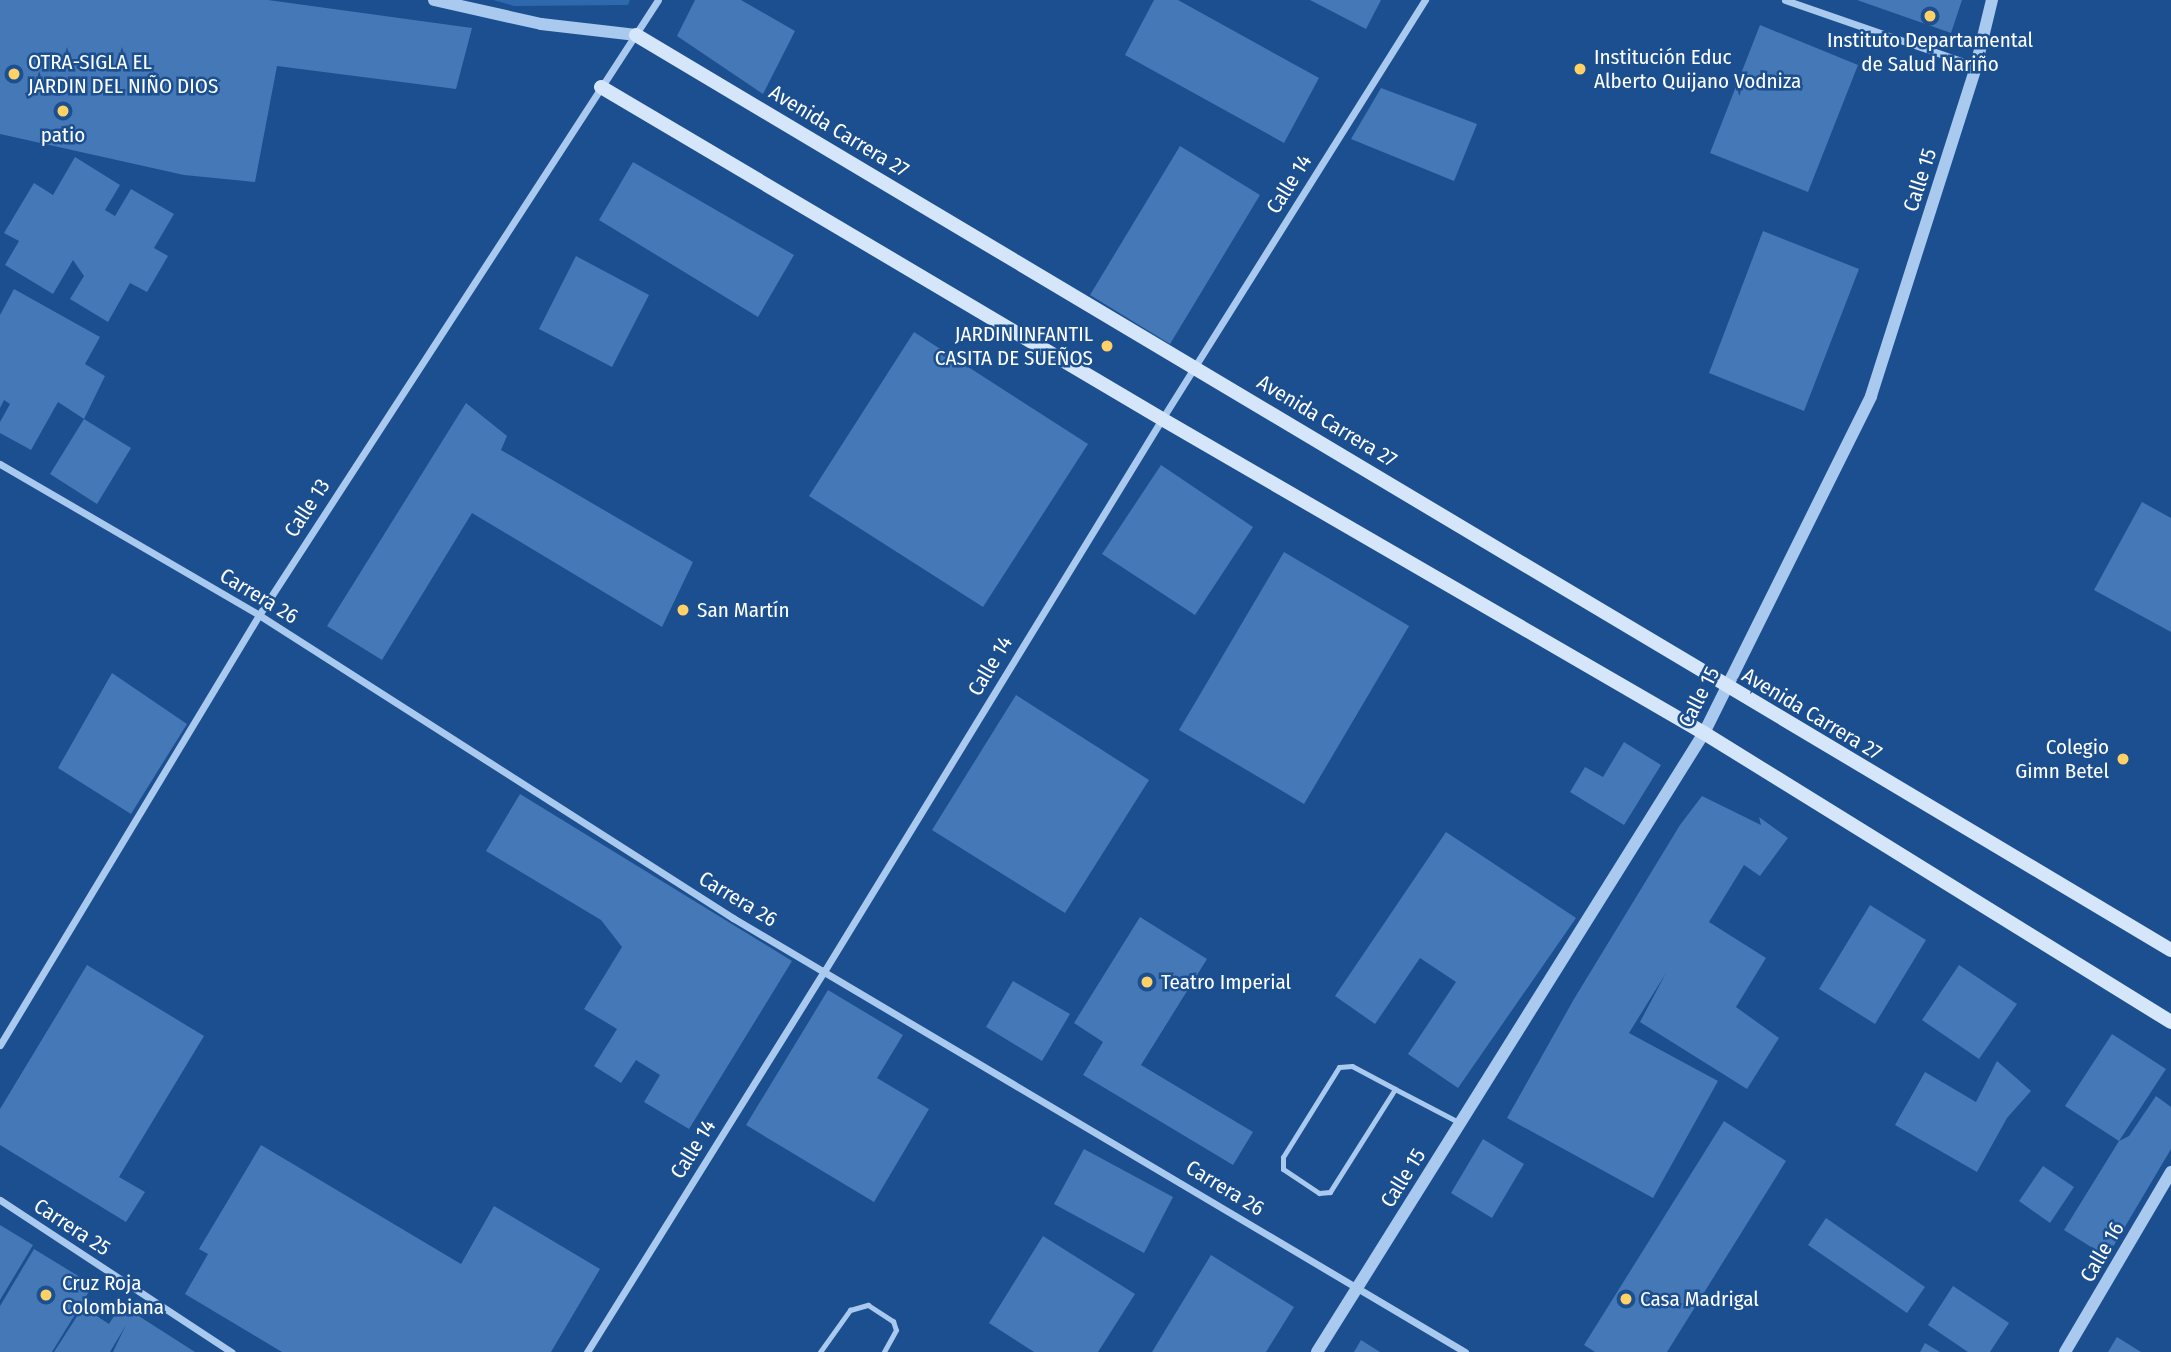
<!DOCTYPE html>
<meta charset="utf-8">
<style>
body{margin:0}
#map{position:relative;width:2171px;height:1352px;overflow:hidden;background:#1b4f8f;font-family:"Fira Sans Condensed",sans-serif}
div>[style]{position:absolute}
.green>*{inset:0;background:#2e69ad}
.building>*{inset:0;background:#4478b7}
.service>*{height:5px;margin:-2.5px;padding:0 2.5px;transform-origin:2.5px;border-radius:2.5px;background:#a9c9ee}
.minor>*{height:7px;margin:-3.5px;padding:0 3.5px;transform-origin:3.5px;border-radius:3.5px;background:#a9c9ee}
.tertiary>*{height:12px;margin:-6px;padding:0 6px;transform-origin:6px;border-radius:6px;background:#a9c9ee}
.secondary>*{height:14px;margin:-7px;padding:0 7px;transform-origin:7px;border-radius:7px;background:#d6e6fa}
.dots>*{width:19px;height:19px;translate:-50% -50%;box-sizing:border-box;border:4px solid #1b4f8f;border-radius:50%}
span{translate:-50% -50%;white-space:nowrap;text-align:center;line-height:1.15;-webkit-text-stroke:5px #1b4f8f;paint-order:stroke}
.poi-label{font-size:21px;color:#fff}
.left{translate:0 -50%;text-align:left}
.right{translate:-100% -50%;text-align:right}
.street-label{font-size:21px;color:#fff}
</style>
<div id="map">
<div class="green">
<div style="clip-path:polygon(493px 0,630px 0,628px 5px,514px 6px)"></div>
</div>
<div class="building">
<div style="clip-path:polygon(0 0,268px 0,472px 28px,456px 89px,277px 66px,255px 182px,184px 175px,0 134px)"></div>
<div style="clip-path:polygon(695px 0,741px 0,795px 31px,763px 94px,677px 36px)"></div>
<div style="clip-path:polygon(1154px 0,1178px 0,1319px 78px,1284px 143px,1125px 55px)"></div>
<div style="clip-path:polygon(1310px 0,1381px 0,1366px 29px)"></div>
<div style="clip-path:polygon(1857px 0,1962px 0,1951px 33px)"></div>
<div style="clip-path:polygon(1760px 25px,1858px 65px,1808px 192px,1710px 153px)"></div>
<div style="clip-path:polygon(1381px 88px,1477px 124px,1454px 181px,1351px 139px)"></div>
<div style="clip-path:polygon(1180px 146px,1260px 195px,1170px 344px,1090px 295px)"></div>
<div style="clip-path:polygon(75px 157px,120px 185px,105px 210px,115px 216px,131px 189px,174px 214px,154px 248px,168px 256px,147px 292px,130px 283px,108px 322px,70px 299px,84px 276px,73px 260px,53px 294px,5px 265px,19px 241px,4px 233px,34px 183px,53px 195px)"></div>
<div style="clip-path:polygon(633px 162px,794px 255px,758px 317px,599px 220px)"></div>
<div style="clip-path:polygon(1763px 231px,1859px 269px,1804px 411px,1709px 373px)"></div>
<div style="clip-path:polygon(576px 256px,649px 295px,612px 367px,539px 329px)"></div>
<div style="clip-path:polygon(14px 289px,100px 337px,85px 364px,105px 376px,84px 419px,58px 402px,31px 450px,0 433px,0 422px,10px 404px,4px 400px,0 408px,0 315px)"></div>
<div style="clip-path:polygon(914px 332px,1088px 444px,983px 607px,809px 496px)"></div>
<div style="clip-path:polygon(466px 403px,507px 436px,501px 450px,693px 562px,662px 627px,472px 513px,382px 660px,327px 626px)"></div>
<div style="clip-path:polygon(84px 419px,131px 448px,97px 504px,50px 474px)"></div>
<div style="clip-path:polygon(1161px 465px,1253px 527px,1195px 615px,1102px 554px)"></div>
<div style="clip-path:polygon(2142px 502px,2171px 518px,2171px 632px,2094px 590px)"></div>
<div style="clip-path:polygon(1284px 552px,1409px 626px,1304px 804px,1179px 730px)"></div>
<div style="clip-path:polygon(112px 673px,187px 724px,131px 814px,58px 768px)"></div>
<div style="clip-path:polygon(1016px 695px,1149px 780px,1065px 913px,932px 830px)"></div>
<div style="clip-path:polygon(1624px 742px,1661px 765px,1624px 825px,1570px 792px,1585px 767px,1603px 777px)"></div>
<div style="clip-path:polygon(520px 794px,792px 961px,689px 1129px,644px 1102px,660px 1075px,636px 1060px,621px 1083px,594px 1066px,617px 1029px,584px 1009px,622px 947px,601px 920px,486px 851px)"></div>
<div style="clip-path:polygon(1702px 796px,1761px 825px,1759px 817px,1788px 838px,1760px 876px,1744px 865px,1709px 922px,1766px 958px,1736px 1007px,1779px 1038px,1747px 1089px,1640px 1022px,1666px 973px,1629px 1033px,1718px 1081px,1653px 1198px,1507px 1118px,1574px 999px,1680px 825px)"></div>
<div style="clip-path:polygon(1446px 832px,1576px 918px,1458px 1088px,1408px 1054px,1456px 982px,1420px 958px,1375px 1024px,1335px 996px)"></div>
<div style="clip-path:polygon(1870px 905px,1926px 940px,1875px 1024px,1819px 989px)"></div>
<div style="clip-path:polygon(1140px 917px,1207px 959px,1141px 1065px,1253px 1132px,1233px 1165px,1083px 1075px,1103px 1042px,1074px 1023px)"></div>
<div style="clip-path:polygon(87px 965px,204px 1036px,119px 1177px,145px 1192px,126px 1222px,0 1145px,0 1109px)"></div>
<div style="clip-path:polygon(1959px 965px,2017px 1004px,1979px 1059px,1922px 1020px)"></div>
<div style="clip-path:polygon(1013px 981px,1070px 1014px,1042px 1061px,986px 1027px)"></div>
<div style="clip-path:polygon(828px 990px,903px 1035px,877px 1078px,929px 1109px,874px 1202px,746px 1125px)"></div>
<div style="clip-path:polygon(2112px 1034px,2166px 1069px,2119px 1141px,2129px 1136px,2156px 1096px,2171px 1107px,2171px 1149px,2107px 1257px,2064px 1230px,2119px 1141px,2065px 1106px)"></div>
<div style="clip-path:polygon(1997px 1061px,2031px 1091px,2007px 1118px,1977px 1172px,1895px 1125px,1925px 1072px,1976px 1102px)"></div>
<div style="clip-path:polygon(1724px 1121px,1786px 1161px,1667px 1352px,1595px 1352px,1584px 1345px)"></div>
<div style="clip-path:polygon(1483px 1139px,1524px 1164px,1492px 1218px,1451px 1193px)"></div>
<div style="clip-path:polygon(261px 1145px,461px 1264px,494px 1206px,600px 1269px,551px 1352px,282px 1352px,185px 1294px,208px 1254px,199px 1249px)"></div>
<div style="clip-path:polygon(1084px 1149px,1173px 1197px,1144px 1253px,1054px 1204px)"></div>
<div style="clip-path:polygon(2043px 1166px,2074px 1187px,2050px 1223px,2019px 1201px)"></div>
<div style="clip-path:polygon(1826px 1218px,1925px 1287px,1907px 1313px,1808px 1245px)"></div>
<div style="clip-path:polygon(0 1225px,33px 1245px,0 1300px)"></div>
<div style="clip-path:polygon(1043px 1236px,1135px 1294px,1098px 1352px,1034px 1352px,989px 1323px)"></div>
<div style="clip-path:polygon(34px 1249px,93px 1285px,52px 1352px,0 1352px,0 1306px)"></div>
<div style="clip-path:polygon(1211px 1255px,1294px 1307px,1266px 1352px,1152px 1352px)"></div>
<div style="clip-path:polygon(1953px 1286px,2009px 1323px,1990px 1352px,1968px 1352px,1928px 1325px)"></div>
<div style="clip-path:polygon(121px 1305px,134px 1313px,195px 1352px,113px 1352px,126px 1325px,110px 1352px,54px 1352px,83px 1307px,109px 1324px)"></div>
<div style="clip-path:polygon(2117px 1337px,2141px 1352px,2108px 1352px)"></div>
<div style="clip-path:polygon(1361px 1340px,1380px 1352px,1354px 1352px)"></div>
<div style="clip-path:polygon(1925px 1343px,1940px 1352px,1920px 1352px)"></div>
</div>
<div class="service">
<div style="left:1395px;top:1089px;width:122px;rotate:122.3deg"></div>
<div style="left:1330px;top:1192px;width:11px;rotate:175deg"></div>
<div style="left:1319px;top:1193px;width:43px;rotate:-146.3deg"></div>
<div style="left:1283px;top:1169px;width:12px;rotate:-90deg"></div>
<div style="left:1283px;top:1157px;width:106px;rotate:-58.1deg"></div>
<div style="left:1339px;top:1067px;width:13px;rotate:-4deg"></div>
<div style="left:1352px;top:1066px;width:49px;rotate:28.1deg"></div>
<div style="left:1395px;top:1089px;width:73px;rotate:27.6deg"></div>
<div style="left:820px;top:1352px;width:52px;rotate:-54.5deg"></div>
<div style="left:850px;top:1310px;width:19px;rotate:-16deg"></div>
<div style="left:868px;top:1305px;width:30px;rotate:33deg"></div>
<div style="left:893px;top:1321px;width:9px;rotate:72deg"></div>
<div style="left:896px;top:1330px;width:25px;rotate:119deg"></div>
</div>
<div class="minor">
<div style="left:1785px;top:0;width:202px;rotate:19.1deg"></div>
<div style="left:0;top:464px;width:300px;rotate:30.2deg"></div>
<div style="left:259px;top:615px;width:563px;rotate:32.59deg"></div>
<div style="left:733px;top:918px;width:851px;rotate:30.66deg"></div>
<div style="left:0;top:1045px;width:502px;rotate:-58.94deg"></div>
<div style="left:259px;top:615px;width:733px;rotate:-57.03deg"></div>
<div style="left:0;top:1200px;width:277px;rotate:33.3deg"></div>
<div style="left:587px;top:1352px;width:450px;rotate:-58.1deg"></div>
<div style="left:825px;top:970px;width:646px;rotate:-58.55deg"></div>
<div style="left:1162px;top:419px;width:495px;rotate:-57.9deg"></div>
</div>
<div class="tertiary">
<div style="left:434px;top:0;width:110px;rotate:12.6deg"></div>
<div style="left:541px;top:24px;width:96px;rotate:6.6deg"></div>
<div style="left:1317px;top:1352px;width:730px;rotate:-57.99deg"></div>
<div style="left:1704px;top:733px;width:376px;rotate:-63.6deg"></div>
<div style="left:1871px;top:396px;width:346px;rotate:-72.3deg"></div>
<div style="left:1976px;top:66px;width:68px;rotate:-76.4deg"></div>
<div style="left:2065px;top:1352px;width:209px;rotate:-59.5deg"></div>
</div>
<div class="secondary">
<div style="left:636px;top:35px;width:1787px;rotate:30.8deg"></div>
<div style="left:601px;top:87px;width:652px;rotate:30.62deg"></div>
<div style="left:1162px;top:419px;width:626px;rotate:30.09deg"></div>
<div style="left:1704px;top:733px;width:549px;rotate:31.75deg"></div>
</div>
<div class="dots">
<div style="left:1930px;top:16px;background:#ffd166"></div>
<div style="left:1580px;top:69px;background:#ffd166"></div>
<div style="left:14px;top:74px;background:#ffd166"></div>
<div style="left:63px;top:111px;background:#ffd166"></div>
<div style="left:1107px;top:346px;background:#ffd166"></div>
<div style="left:683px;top:610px;background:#ffd166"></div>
<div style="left:2123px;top:759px;background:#ffd166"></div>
<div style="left:1147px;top:982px;background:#ffd166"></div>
<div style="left:46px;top:1295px;background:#ffd166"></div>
<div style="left:1626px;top:1299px;background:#ffd166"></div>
</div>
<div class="poi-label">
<span style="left:1930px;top:52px">Instituto Departamental<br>de Salud Nariño</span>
<span class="left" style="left:1594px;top:69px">Institución Educ<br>Alberto Quijano Vodniza</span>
<span class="left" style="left:28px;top:74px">OTRA-SIGLA EL<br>JARDIN DEL NIÑO DIOS</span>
<span style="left:63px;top:135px">patio</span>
<span class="right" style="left:1093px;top:346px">JARDIN INFANTIL<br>CASITA DE SUEÑOS</span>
<span class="left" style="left:697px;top:610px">San Martín</span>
<span class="right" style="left:2109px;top:759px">Colegio<br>Gimn Betel</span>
<span class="left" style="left:1161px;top:982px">Teatro Imperial</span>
<span class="left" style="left:62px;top:1295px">Cruz Roja<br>Colombiana</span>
<span class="left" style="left:1640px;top:1299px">Casa Madrigal</span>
</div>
<div class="street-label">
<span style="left:839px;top:131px;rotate:31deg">Avenida Carrera 27</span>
<span style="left:1920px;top:180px;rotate:-72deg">Calle 15</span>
<span style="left:1289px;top:184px;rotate:-58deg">Calle 14</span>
<span style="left:1327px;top:421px;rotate:31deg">Avenida Carrera 27</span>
<span style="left:307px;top:508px;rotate:-57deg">Calle 13</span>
<span style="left:259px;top:596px;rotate:31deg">Carrera 26</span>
<span style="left:990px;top:666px;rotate:-59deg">Calle 14</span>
<span style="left:1699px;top:697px;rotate:-63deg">Calle 15</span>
<span style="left:1812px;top:714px;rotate:31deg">Avenida Carrera 27</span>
<span style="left:738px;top:899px;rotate:31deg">Carrera 26</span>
<span style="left:693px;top:1149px;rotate:-58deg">Calle 14</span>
<span style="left:1403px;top:1178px;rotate:-58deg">Calle 15</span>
<span style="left:1225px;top:1188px;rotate:31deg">Carrera 26</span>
<span style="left:72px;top:1227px;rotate:33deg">Carrera 25</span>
<span style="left:2102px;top:1252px;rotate:-60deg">Calle 16</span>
</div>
</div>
